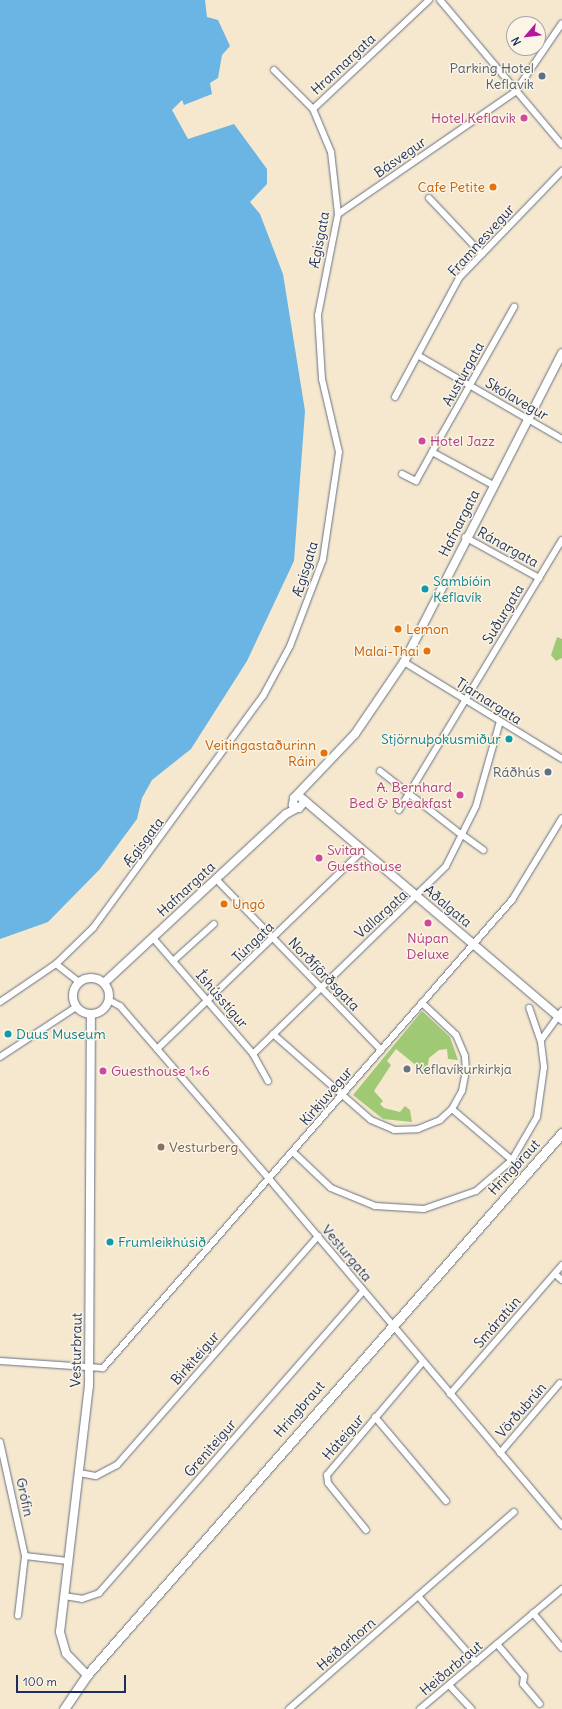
<!DOCTYPE html>
<meta charset="utf-8">
<style>
body{margin:0}
#map{position:relative;width:562px;height:1709px;overflow:hidden;background:#f5e8ce;font-family:Delius,sans-serif}
div>[style]{position:absolute}
.green>*{inset:0;background:#a0c975}
.water>*{inset:0;background:#6bb5e4}
.roads{filter:drop-shadow(0 0 1px #677085) drop-shadow(0 0 1px #677085)}
.minor>*{height:6px;margin:-3px;padding:0 3px;transform-origin:3px;border-radius:3px;background:#fff}
.tertiary>*{height:8px;margin:-4px;padding:0 4px;transform-origin:4px;border-radius:4px;background:#fff}
.tertiary>.ring{margin:-4px;padding:0;box-sizing:content-box;background:none;border:8px solid #fff;border-radius:50%}
.secondary>*{height:9px;margin:-4.5px;padding:0 4.5px;transform-origin:4.5px;border-radius:4.5px;background:#fff}
.dots>*{width:11px;height:11px;translate:-50% -50%;box-sizing:border-box;border:2px solid #fcf5e5;border-radius:50%}
span{translate:-50% -50%;white-space:nowrap;text-align:center;line-height:1.15;-webkit-text-stroke:3px #fcf5e5;paint-order:stroke}
.street-label{font-size:14px;color:#1b2f5e}
.service-label{font-size:14px;color:#4e5e75}
.right{translate:-100% -50%;text-align:right}
.hotel-label{font-size:14px;color:#b23c85}
.left{translate:0 -50%;text-align:left}
.food-label{font-size:14px;color:#c56008}
.culture-label{font-size:14px;color:#0d838f}
.worship-label{font-size:14px;color:#5b616d}
.education-label{font-size:14px;color:#785e54}
.north{position:absolute;left:506px;top:16px;width:40px;height:40px;box-sizing:border-box;background:#fcf5e5;border:1px solid #a2a6af;border-radius:50%;rotate:242deg;font-size:11px;font-weight:700;line-height:16px;text-align:center;color:#1b2f5e}
.north::after{content:'';display:block;margin:auto;width:14px;height:18px;background:#b5179e;clip-path:polygon(50% 0,100% 100%,50% 72%,0 100%)}
.scale{position:absolute;left:16px;top:1675px;width:110px;height:18px;box-sizing:border-box;border:2px solid #1b2f5e;border-top:0;padding-left:5px;font-size:12px;line-height:14px;white-space:nowrap;color:#1b2f5e;-webkit-text-stroke:3px #fcf5e5;paint-order:stroke}
</style>
<div id="map">
<div class="green">
<div style="clip-path:polygon(557px 637px,562px 639px,562px 658px,556px 661px,551px 655px)"></div>
<div style="clip-path:polygon(422px 1011px,450px 1037px,458px 1060px,448px 1059px,447px 1049px,439px 1050px,429px 1058px,427px 1070px,423px 1071px,396px 1049px,387px 1061px,391px 1065px,374px 1091px,383px 1101px,380px 1104px,384px 1108px,400px 1112px,405px 1106px,410px 1110px,412px 1122px,383px 1119px,353px 1095px)"></div>
</div>
<div class="water">
<div style="clip-path:polygon(0 0,205px 0,207px 17px,218px 20px,230px 46px,222px 55px,218px 78px,210px 83px,212px 94px,184px 105px,182px 100px,172px 110px,188px 139px,234px 124px,267px 169px,267px 184px,250px 202px,260px 214px,283px 274px,305px 411px,294px 561px,247px 661px,191px 749px,152px 780px,142px 798px,137px 819px,100px 869px,48px 922px,0 939px)"></div>
</div>
<div class="roads">
<div class="minor">
<div style="left:440px;top:0;width:189px;rotate:49.9deg"></div>
<div style="left:274px;top:70px;width:55px;rotate:45deg"></div>
<div style="left:313px;top:109px;width:159px;rotate:-43.2deg"></div>
<div style="left:429px;top:198px;width:77px;rotate:46.6deg"></div>
<div style="left:338px;top:214px;width:215px;rotate:-34.6deg"></div>
<div style="left:515px;top:92px;width:83px;rotate:-55.7deg"></div>
<div style="left:419px;top:356px;width:165px;rotate:30.1deg"></div>
<div style="left:395px;top:397px;width:135px;rotate:-61.7deg"></div>
<div style="left:459px;top:278px;width:149px;rotate:-46.1deg"></div>
<div style="left:402px;top:474px;width:16px;rotate:27deg"></div>
<div style="left:416px;top:481px;width:33px;rotate:-61deg"></div>
<div style="left:493px;top:485px;width:69px;rotate:-151.6deg"></div>
<div style="left:432px;top:452px;width:167px;rotate:-60.5deg"></div>
<div style="left:465px;top:537px;width:85px;rotate:29deg"></div>
<div style="left:404px;top:662px;width:185px;rotate:31.5deg"></div>
<div style="left:380px;top:771px;width:100px;rotate:38.1deg"></div>
<div style="left:399px;top:810px;width:315px;rotate:-58.9deg"></div>
<div style="left:464px;top:836px;width:24px;rotate:36deg"></div>
<div style="left:216px;top:879px;width:238px;rotate:46deg"></div>
<div style="left:153px;top:938px;width:153px;rotate:49.2deg"></div>
<div style="left:253px;top:1054px;width:31px;rotate:61deg"></div>
<div style="left:173px;top:961px;width:55px;rotate:-42.1deg"></div>
<div style="left:79px;top:982px;width:29px;rotate:-142deg"></div>
<div style="left:56px;top:964px;width:52px;rotate:-44.2deg"></div>
<div style="left:93px;top:928px;width:288px;rotate:-53.8deg"></div>
<div style="left:263px;top:696px;width:57px;rotate:-61.6deg"></div>
<div style="left:290px;top:646px;width:93px;rotate:-69.2deg"></div>
<div style="left:323px;top:559px;width:108px;rotate:-81.5deg"></div>
<div style="left:339px;top:452px;width:75px;rotate:-103.1deg"></div>
<div style="left:322px;top:379px;width:64px;rotate:-93.6deg"></div>
<div style="left:318px;top:315px;width:103px;rotate:-78.8deg"></div>
<div style="left:338px;top:214px;width:62px;rotate:-96.4deg"></div>
<div style="left:331px;top:152px;width:47px;rotate:-112.7deg"></div>
<div style="left:109px;top:1000px;width:13px;rotate:29deg"></div>
<div style="left:120px;top:1006px;width:214px;rotate:49.2deg"></div>
<div style="left:260px;top:1168px;width:468px;rotate:49.8deg"></div>
<div style="left:0;top:1002px;width:68px;rotate:-34.2deg"></div>
<div style="left:273px;top:1034px;width:130px;rotate:41.3deg"></div>
<div style="left:371px;top:1120px;width:25px;rotate:23deg"></div>
<div style="left:394px;top:1130px;width:24px;rotate:-2deg"></div>
<div style="left:418px;top:1129px;width:24px;rotate:-22deg"></div>
<div style="left:440px;top:1120px;width:16px;rotate:-43deg"></div>
<div style="left:452px;top:1109px;width:21px;rotate:-61deg"></div>
<div style="left:462px;top:1091px;width:20px;rotate:-79deg"></div>
<div style="left:466px;top:1071px;width:15px;rotate:-94deg"></div>
<div style="left:465px;top:1056px;width:23px;rotate:-113deg"></div>
<div style="left:456px;top:1035px;width:47px;rotate:-136.7deg"></div>
<div style="left:541px;top:1040px;width:36px;rotate:-54deg"></div>
<div style="left:157px;top:1049px;width:286px;rotate:-44deg"></div>
<div style="left:253px;top:1054px;width:269px;rotate:-44.2deg"></div>
<div style="left:446px;top:866px;width:67px;rotate:-63.4deg"></div>
<div style="left:476px;top:806px;width:88px;rotate:-74.2deg"></div>
<div style="left:0;top:1057px;width:91px;rotate:-33.3deg"></div>
<div style="left:452px;top:1109px;width:79px;rotate:40.4deg"></div>
<div style="left:293px;top:1152px;width:52px;rotate:43.5deg"></div>
<div style="left:331px;top:1188px;width:48px;rotate:22.2deg"></div>
<div style="left:375px;top:1206px;width:49px;rotate:3.5deg"></div>
<div style="left:424px;top:1209px;width:55px;rotate:-19.1deg"></div>
<div style="left:476px;top:1191px;width:48px;rotate:-40.7deg"></div>
<div style="left:512px;top:1160px;width:50px;rotate:-59.8deg"></div>
<div style="left:537px;top:1117px;width:50px;rotate:-82deg"></div>
<div style="left:544px;top:1067px;width:25px;rotate:-97deg"></div>
<div style="left:541px;top:1042px;width:36px;rotate:-109deg"></div>
<div style="left:555px;top:1274px;width:9px;rotate:41deg"></div>
<div style="left:0;top:1361px;width:103px;rotate:3.9deg"></div>
<div style="left:103px;top:1368px;width:622px;rotate:-48.85deg"></div>
<div style="left:512px;top:900px;width:96px;rotate:-58.6deg"></div>
<div style="left:450px;top:1394px;width:171px;rotate:-49deg"></div>
<div style="left:375px;top:1417px;width:110px;rotate:49.8deg"></div>
<div style="left:0;top:1442px;width:117px;rotate:77.6deg"></div>
<div style="left:25px;top:1556px;width:60px;rotate:96.7deg"></div>
<div style="left:500px;top:1453px;width:92px;rotate:-49.4deg"></div>
<div style="left:79px;top:1473px;width:17px;rotate:10deg"></div>
<div style="left:96px;top:1476px;width:24px;rotate:-28deg"></div>
<div style="left:117px;top:1465px;width:305px;rotate:-48.7deg"></div>
<div style="left:366px;top:1530px;width:60px;rotate:-129deg"></div>
<div style="left:328px;top:1483px;width:8px;rotate:-97deg"></div>
<div style="left:327px;top:1475px;width:148px;rotate:-49.7deg"></div>
<div style="left:25px;top:1556px;width:43px;rotate:6.6deg"></div>
<div style="left:64px;top:1596px;width:18px;rotate:9deg"></div>
<div style="left:82px;top:1599px;width:18px;rotate:-19deg"></div>
<div style="left:99px;top:1593px;width:401px;rotate:-48.8deg"></div>
<div style="left:418px;top:1596px;width:88px;rotate:48.7deg"></div>
<div style="left:533px;top:1613px;width:45px;rotate:50.4deg"></div>
<div style="left:497px;top:1644px;width:42px;rotate:49.8deg"></div>
<div style="left:524px;top:1676px;width:8px;rotate:97deg"></div>
<div style="left:523px;top:1684px;width:26px;rotate:50deg"></div>
<div style="left:449px;top:1685px;width:33px;rotate:47deg"></div>
<div style="left:289px;top:1709px;width:299px;rotate:-41.2deg"></div>
<div style="left:420px;top:1709px;width:186px;rotate:-40.2deg"></div>
</div>
<div class="tertiary">
<div style="left:298px;top:795px;width:9px;rotate:41deg"></div>
<div style="left:305px;top:801px;width:9px;rotate:131deg"></div>
<div style="left:299px;top:808px;width:7px;rotate:-153deg"></div>
<div style="left:293px;top:805px;width:7px;rotate:-82deg"></div>
<div style="left:294px;top:798px;width:88px;rotate:-46.4deg"></div>
<div style="left:355px;top:734px;width:87px;rotate:-55.8deg"></div>
<div style="left:404px;top:662px;width:347px;rotate:-62.9deg"></div>
<div style="left:305px;top:801px;width:338px;rotate:40.4deg"></div>
<div class="ring" style="left:73px;top:978px;width:28px;height:28px"></div>
<div style="left:104px;top:983px;width:248px;rotate:-42.9deg"></div>
<div style="left:286px;top:814px;width:13px;rotate:-29deg"></div>
<div style="left:87px;top:1675px;width:30px;rotate:-134deg"></div>
<div style="left:66px;top:1653px;width:22px;rotate:-106deg"></div>
<div style="left:60px;top:1632px;width:248px;rotate:-83.3deg"></div>
<div style="left:89px;top:1386px;width:372px;rotate:-89.7deg"></div>
</div>
<div class="secondary">
<div style="left:64px;top:1709px;width:41px;rotate:-55.9deg"></div>
<div style="left:87px;top:1675px;width:721px;rotate:-48.77deg"></div>
</div>
</div>
<div class="dots">
<div style="left:542px;top:76px;background:#5c6f8a"></div>
<div style="left:524px;top:118px;background:#d1479c"></div>
<div style="left:493px;top:187px;background:#e8710a"></div>
<div style="left:422px;top:441px;background:#d1479c"></div>
<div style="left:425px;top:589px;background:#0f9aa8"></div>
<div style="left:398px;top:629px;background:#e8710a"></div>
<div style="left:427px;top:651px;background:#e8710a"></div>
<div style="left:509px;top:739px;background:#0f9aa8"></div>
<div style="left:324px;top:753px;background:#e8710a"></div>
<div style="left:548px;top:772px;background:#5c6f8a"></div>
<div style="left:460px;top:795px;background:#d1479c"></div>
<div style="left:319px;top:858px;background:#d1479c"></div>
<div style="left:224px;top:904px;background:#e8710a"></div>
<div style="left:428px;top:923px;background:#d1479c"></div>
<div style="left:8px;top:1034px;background:#0f9aa8"></div>
<div style="left:407px;top:1069px;background:#6b7280"></div>
<div style="left:103px;top:1071px;background:#d1479c"></div>
<div style="left:161px;top:1147px;background:#8d6e63"></div>
<div style="left:110px;top:1242px;background:#0f9aa8"></div>
</div>
<div class="street-label">
<span style="left:343px;top:64px;rotate:-43deg">Hrannargata</span>
<span style="left:400px;top:157px;rotate:-35deg">Básvegur</span>
<span style="left:319px;top:240px;rotate:-79deg">Ægisgata</span>
<span style="left:481px;top:240px;rotate:-48deg">Framnesvegur</span>
<span style="left:463px;top:374px;rotate:-61deg">Austurgata</span>
<span style="left:517px;top:399px;rotate:30deg">Skólavegur</span>
<span style="left:459px;top:523px;rotate:-63deg">Hafnargata</span>
<span style="left:508px;top:547px;rotate:29deg">Ránargata</span>
<span style="left:305px;top:569px;rotate:-73deg">Ægisgata</span>
<span style="left:503px;top:614px;rotate:-59deg">Suðurgata</span>
<span style="left:489px;top:701px;rotate:32deg">Tjarnargata</span>
<span style="left:143px;top:842px;rotate:-53deg">Ægisgata</span>
<span style="left:186px;top:889px;rotate:-43deg">Hafnargata</span>
<span style="left:448px;top:906px;rotate:40deg">Aðalgata</span>
<span style="left:381px;top:914px;rotate:-42deg">Vallargata</span>
<span style="left:253px;top:942px;rotate:-44deg">Túngata</span>
<span style="left:324px;top:974px;rotate:46deg">Norðfjörðsgata</span>
<span style="left:222px;top:999px;rotate:49deg">Íshússtígur</span>
<span style="left:326px;top:1096px;rotate:-49deg">Kirkjuvegur</span>
<span style="left:514px;top:1167px;rotate:-48deg">Hringbraut</span>
<span style="left:347px;top:1253px;rotate:50deg">Vesturgata</span>
<span style="left:497px;top:1322px;rotate:-49deg">Smáratún</span>
<span style="left:76px;top:1350px;rotate:-89deg">Vesturbraut</span>
<span style="left:195px;top:1358px;rotate:-49deg">Birkiteigur</span>
<span style="left:299px;top:1409px;rotate:-49deg">Hringbraut</span>
<span style="left:521px;top:1410px;rotate:-49deg">Vörðubrún</span>
<span style="left:343px;top:1437px;rotate:-49deg">Háteigur</span>
<span style="left:210px;top:1448px;rotate:-49deg">Greniteigur</span>
<span style="left:25px;top:1497px;rotate:78deg">Grófin</span>
<span style="left:346px;top:1644px;rotate:-41deg">Heiðarhorn</span>
<span style="left:451px;top:1668px;rotate:-40deg">Heiðarbraut</span>
</div>
<div class="service-label">
<span class="right" style="left:534px;top:76px">Parking Hotel<br>Keflavik</span>
<span class="right" style="left:540px;top:772px">Ráðhús</span>
</div>
<div class="hotel-label">
<span class="right" style="left:516px;top:118px">Hotel Keflavik</span>
<span class="left" style="left:430px;top:441px">Hotel Jazz</span>
<span class="right" style="left:452px;top:795px">A. Bernhard<br>Bed &amp; Breakfast</span>
<span class="left" style="left:327px;top:858px">Svitan<br>Guesthouse</span>
<span style="left:428px;top:946px">Núpan<br>Deluxe</span>
<span class="left" style="left:111px;top:1071px">Guesthouse 1×6</span>
</div>
<div class="food-label">
<span class="right" style="left:485px;top:187px">Cafe Petite</span>
<span class="left" style="left:406px;top:629px">Lemon</span>
<span class="right" style="left:419px;top:651px">Malai-Thai</span>
<span class="right" style="left:316px;top:753px">Veitingastaðurinn<br>Ráin</span>
<span class="left" style="left:232px;top:904px">Ungó</span>
</div>
<div class="culture-label">
<span class="left" style="left:433px;top:589px">Sambíóin<br>Keflavík</span>
<span class="right" style="left:501px;top:739px">Stjörnuþokusmiður</span>
<span class="left" style="left:16px;top:1034px">Duus Museum</span>
<span class="left" style="left:118px;top:1242px">Frumleikhúsið</span>
</div>
<div class="worship-label">
<span class="left" style="left:415px;top:1069px">Keflavíkurkirkja</span>
</div>
<div class="education-label">
<span class="left" style="left:169px;top:1147px">Vesturberg</span>
</div>
<div class="north">N</div>
<div class="scale">100 m</div>
</div>
